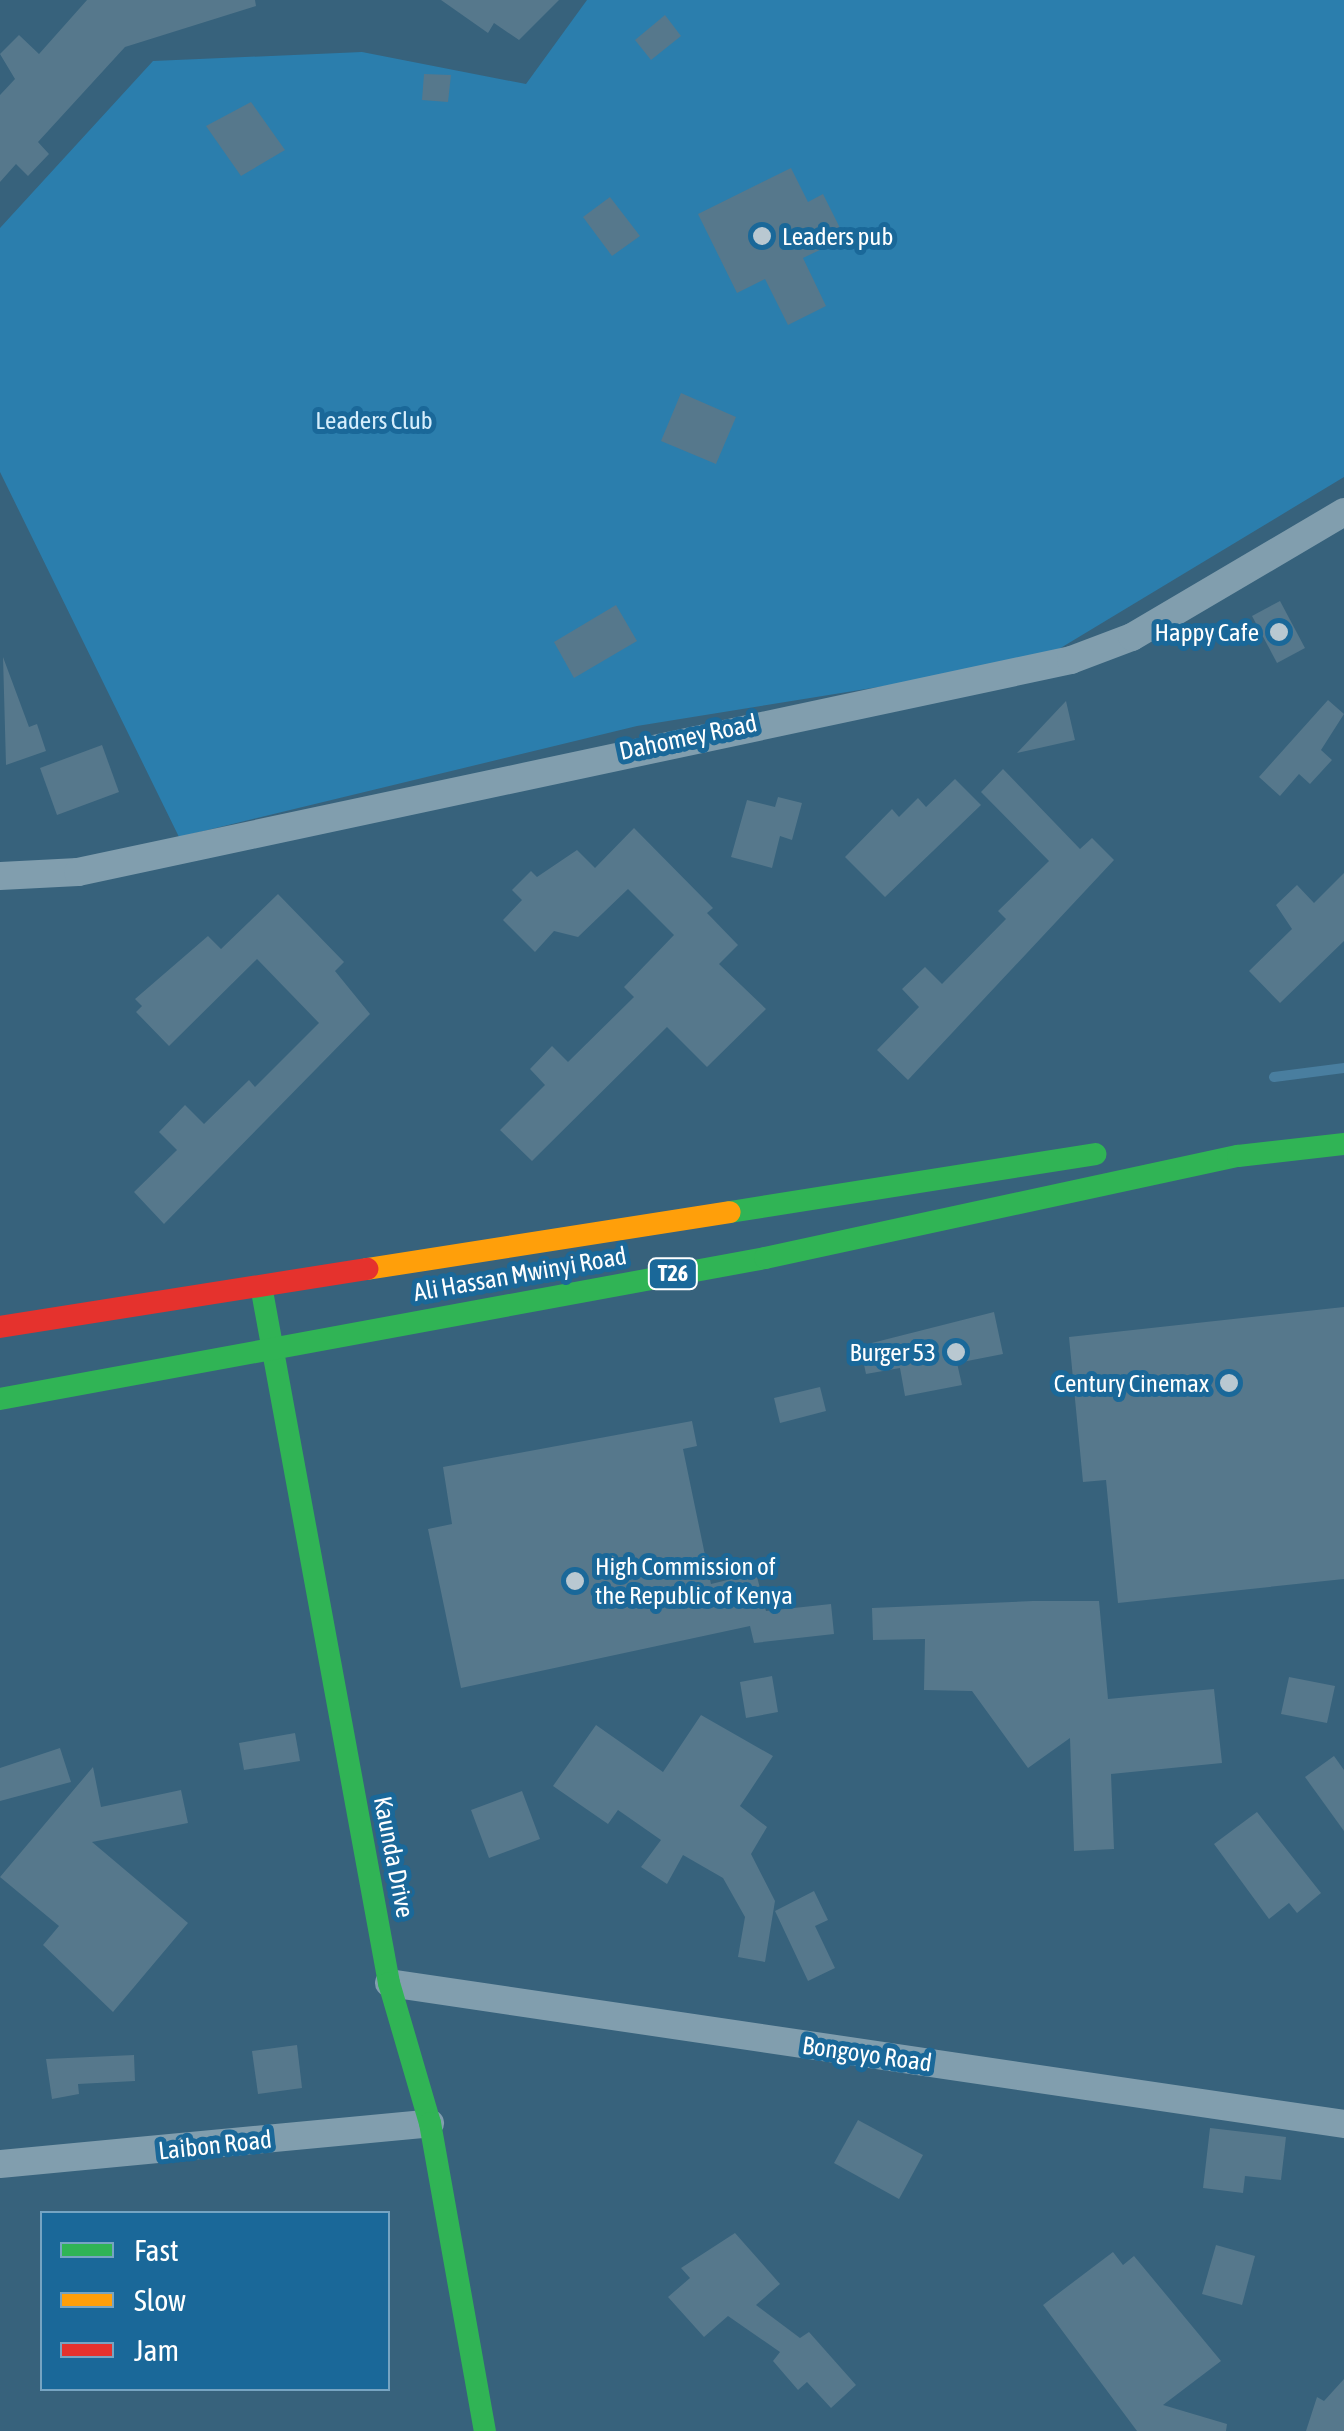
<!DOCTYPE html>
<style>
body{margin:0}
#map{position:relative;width:1344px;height:2431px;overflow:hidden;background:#37627c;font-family:"Asap Condensed",sans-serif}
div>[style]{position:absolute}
.green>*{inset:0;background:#2b7ead}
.stream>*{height:10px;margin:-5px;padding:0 5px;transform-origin:5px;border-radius:5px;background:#497e9f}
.building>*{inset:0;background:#56788c}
.street>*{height:28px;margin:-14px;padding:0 14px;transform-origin:14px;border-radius:14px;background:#819eae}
.fast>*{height:22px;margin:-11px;padding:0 11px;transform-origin:11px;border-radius:11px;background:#30b455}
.slow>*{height:22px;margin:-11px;padding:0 11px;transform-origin:11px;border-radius:11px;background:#ff9f0a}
.jam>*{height:22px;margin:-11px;padding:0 11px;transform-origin:11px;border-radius:11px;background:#e5322d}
.dots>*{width:28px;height:28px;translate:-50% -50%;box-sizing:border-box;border:5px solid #1a6899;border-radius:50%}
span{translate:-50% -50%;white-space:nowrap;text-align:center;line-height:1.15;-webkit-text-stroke:10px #1a6899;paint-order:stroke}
.shield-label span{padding:2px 8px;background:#1a6899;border:2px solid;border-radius:8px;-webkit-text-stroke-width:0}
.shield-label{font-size:22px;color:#fff;font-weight:700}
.poi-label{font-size:25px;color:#fff}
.left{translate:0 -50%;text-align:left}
.right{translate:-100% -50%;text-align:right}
.park-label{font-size:25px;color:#d6eefc}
.street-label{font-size:25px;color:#fff}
.legend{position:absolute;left:40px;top:2211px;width:350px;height:180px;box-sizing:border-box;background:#1a6899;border:2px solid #76a4c2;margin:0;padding:12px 18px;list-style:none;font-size:30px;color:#fff}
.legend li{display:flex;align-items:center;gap:20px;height:50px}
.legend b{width:50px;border:2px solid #76a4c2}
</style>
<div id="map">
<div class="green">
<div style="clip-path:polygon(587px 0,1344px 0,1344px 477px,1039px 661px,637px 726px,179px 837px,0 472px,0 228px,153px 61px,362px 52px,526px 84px)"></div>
</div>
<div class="stream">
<div style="left:1274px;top:1077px;width:71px;rotate:-7.3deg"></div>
</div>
<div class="building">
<div style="clip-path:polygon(87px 0,255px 0,256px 6px,125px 47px,38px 142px,49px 154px,28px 176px,16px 164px,0 182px,0 95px,15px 79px,0 54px,19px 35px,39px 54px)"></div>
<div style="clip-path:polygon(441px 0,559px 0,519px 40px,494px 23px,488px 33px)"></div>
<div style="clip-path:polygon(665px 15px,681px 36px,651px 60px,635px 40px)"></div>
<div style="clip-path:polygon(424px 74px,451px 75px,448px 102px,422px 100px)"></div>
<div style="clip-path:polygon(251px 102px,285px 150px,241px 176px,206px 126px)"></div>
<div style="clip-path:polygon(791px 168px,808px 202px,823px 194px,845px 238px,803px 258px,826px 306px,788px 325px,765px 279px,737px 293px,698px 214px)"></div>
<div style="clip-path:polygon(610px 197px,640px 236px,612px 256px,583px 217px)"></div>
<div style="clip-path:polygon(681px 393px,736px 417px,716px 464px,661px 441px)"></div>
<div style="clip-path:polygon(1280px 601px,1305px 648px,1277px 663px,1252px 616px)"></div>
<div style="clip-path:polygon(616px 605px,637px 641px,574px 678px,554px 642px)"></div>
<div style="clip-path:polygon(3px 657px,29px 727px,37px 724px,46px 751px,6px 765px)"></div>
<div style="clip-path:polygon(1328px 700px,1344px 714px,1321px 750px,1332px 760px,1310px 784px,1299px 774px,1280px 796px,1259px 777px)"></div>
<div style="clip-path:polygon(1066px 701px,1075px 740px,1017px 753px)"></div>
<div style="clip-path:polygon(102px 745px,119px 792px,57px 815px,40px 768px)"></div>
<div style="clip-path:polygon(1003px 769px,1080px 849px,1092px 838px,1114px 860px,908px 1080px,877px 1050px,919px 1007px,902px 989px,925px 967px,942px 984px,1006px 919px,998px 911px,1049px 861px,981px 792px)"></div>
<div style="clip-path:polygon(955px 779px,981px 805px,885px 897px,845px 857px,892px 809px,899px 817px,918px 798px,926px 807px)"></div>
<div style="clip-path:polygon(778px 797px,802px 803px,792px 840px,780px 836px,772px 868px,731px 857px,747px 800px,775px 807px)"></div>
<div style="clip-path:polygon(634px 828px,713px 908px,707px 913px,738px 945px,719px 964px,766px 1009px,707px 1067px,667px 1027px,532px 1161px,500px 1130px,545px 1085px,530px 1069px,552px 1046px,568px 1062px,634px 997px,624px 987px,674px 935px,628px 889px,578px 937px,554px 931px,535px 952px,503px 920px,522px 900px,512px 890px,531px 871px,537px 877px,577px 850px,595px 868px)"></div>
<div style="clip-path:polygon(1344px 873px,1344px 941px,1280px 1003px,1249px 971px,1292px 929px,1276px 905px,1297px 885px,1314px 903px)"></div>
<div style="clip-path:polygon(278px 894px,344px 962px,335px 971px,370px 1014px,164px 1224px,134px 1192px,177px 1150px,159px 1132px,185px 1105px,204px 1124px,249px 1080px,255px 1087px,319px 1023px,257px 959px,169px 1046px,136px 1012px,142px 1006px,135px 999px,208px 936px,221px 949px)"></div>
<div style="clip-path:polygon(1344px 1307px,1344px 1579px,1118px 1603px,1106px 1480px,1083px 1482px,1069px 1337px)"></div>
<div style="clip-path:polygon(994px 1312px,1003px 1354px,957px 1363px,962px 1385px,905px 1396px,900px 1368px,866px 1374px,860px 1346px)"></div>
<div style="clip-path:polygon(820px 1387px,826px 1411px,780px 1423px,774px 1398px)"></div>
<div style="clip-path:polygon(692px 1421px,697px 1446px,683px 1449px,711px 1584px,756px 1573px,766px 1611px,831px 1604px,834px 1634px,754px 1643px,750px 1626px,461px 1688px,428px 1529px,452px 1524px,443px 1467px)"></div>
<div style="clip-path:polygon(1033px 1601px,1099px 1601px,1108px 1699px,1214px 1689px,1222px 1763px,1111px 1774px,1114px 1849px,1074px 1851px,1070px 1738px,1028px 1768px,972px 1691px,924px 1690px,925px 1639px,873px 1640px,872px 1608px)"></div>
<div style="clip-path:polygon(772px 1676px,778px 1712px,746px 1718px,740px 1682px)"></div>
<div style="clip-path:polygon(1289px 1677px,1335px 1686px,1327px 1723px,1281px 1714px)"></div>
<div style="clip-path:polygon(701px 1715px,773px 1756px,740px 1806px,767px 1827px,751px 1854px,775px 1901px,765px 1962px,738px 1957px,745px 1917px,723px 1878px,683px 1855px,667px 1884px,641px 1867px,661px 1840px,618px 1810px,608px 1824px,553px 1786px,596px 1725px,663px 1772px)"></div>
<div style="clip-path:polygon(295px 1733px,300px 1761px,244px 1770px,239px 1743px)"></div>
<div style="clip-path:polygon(60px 1748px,71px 1782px,0 1801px,0 1768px)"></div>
<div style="clip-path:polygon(1334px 1756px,1344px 1770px,1344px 1831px,1305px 1777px)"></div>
<div style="clip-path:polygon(93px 1767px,101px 1807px,181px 1790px,188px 1823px,92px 1842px,188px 1923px,113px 2012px,43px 1945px,59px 1926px,0 1877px)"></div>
<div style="clip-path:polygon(522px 1791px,540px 1839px,489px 1858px,471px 1810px)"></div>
<div style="clip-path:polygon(1257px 1812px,1321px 1893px,1297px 1913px,1289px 1903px,1269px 1919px,1214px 1844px)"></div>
<div style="clip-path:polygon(814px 1891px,828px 1920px,815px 1926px,835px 1968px,808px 1981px,775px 1911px)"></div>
<div style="clip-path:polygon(297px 2045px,302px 2088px,258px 2094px,252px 2051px)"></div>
<div style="clip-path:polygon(134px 2055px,135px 2081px,78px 2084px,79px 2094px,52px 2099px,46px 2059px)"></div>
<div style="clip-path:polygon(858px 2120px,923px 2155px,899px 2199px,834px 2163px)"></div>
<div style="clip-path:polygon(1210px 2128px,1286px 2137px,1281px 2180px,1245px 2176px,1243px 2193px,1203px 2188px)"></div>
<div style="clip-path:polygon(735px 2233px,780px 2284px,756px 2305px,800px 2338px,809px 2332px,856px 2385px,831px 2408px,807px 2382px,798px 2390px,773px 2361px,780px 2352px,728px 2316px,704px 2337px,668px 2297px,690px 2278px,681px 2268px)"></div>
<div style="clip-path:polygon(1216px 2245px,1255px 2256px,1242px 2305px,1202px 2294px)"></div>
<div style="clip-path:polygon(1113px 2252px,1123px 2265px,1134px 2256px,1221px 2361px,1163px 2405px,1227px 2424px,1226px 2431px,1137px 2431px,1043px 2305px)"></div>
<div style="clip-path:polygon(1344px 2379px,1344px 2431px,1306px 2431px,1317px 2397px,1324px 2401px)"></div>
</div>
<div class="street">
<div style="left:0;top:876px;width:78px;rotate:-2.9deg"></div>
<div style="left:78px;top:872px;width:1015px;rotate:-12.05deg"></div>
<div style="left:1071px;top:660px;width:65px;rotate:-20.7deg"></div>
<div style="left:1132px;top:637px;width:246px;rotate:-30.5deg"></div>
<div style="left:389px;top:1983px;width:965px;rotate:8.4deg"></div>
<div style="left:0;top:2164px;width:432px;rotate:-5.4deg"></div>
</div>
<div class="fast">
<div style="left:730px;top:1212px;width:370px;rotate:-9deg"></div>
<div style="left:262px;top:1291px;width:704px;rotate:79.6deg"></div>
<div style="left:389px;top:1983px;width:146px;rotate:73.7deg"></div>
<div style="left:430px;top:2123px;width:313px;rotate:79.9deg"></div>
<div style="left:0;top:1399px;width:778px;rotate:-10.44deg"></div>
<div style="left:765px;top:1258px;width:484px;rotate:-12.2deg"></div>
<div style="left:1238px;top:1156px;width:107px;rotate:-6.5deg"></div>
</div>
<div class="slow">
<div style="left:367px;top:1269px;width:367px;rotate:-8.9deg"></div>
</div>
<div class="jam">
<div style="left:0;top:1327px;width:372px;rotate:-9deg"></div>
</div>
<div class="dots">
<div style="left:762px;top:236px;background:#b9c8d1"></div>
<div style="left:1279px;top:632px;background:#b9c8d1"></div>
<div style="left:956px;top:1352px;background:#b9c8d1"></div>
<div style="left:1229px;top:1383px;background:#b9c8d1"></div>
<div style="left:575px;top:1581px;background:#b9c8d1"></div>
</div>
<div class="shield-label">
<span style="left:673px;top:1274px">T26</span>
</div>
<div class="poi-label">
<span class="left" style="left:782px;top:236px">Leaders pub</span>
<span class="right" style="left:1259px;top:632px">Happy Cafe</span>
<span class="right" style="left:936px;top:1352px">Burger 53</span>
<span class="right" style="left:1209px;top:1383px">Century Cinemax</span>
<span class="left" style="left:595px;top:1581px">High Commission of<br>the Republic of Kenya</span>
</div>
<div class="park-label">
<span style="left:374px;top:420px">Leaders Club</span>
</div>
<div class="street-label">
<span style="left:688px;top:737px;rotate:-12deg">Dahomey Road</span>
<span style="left:520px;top:1274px;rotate:-10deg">Ali Hassan Mwinyi Road</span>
<span style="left:394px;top:1857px;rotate:79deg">Kaunda Drive</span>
<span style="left:867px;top:2054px;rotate:8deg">Bongoyo Road</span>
<span style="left:215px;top:2145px;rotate:-6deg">Laibon Road</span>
</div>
<ul class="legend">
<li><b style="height:12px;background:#30b455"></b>Fast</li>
<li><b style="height:12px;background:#ff9f0a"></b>Slow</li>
<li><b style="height:12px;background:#e5322d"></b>Jam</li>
</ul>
</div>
